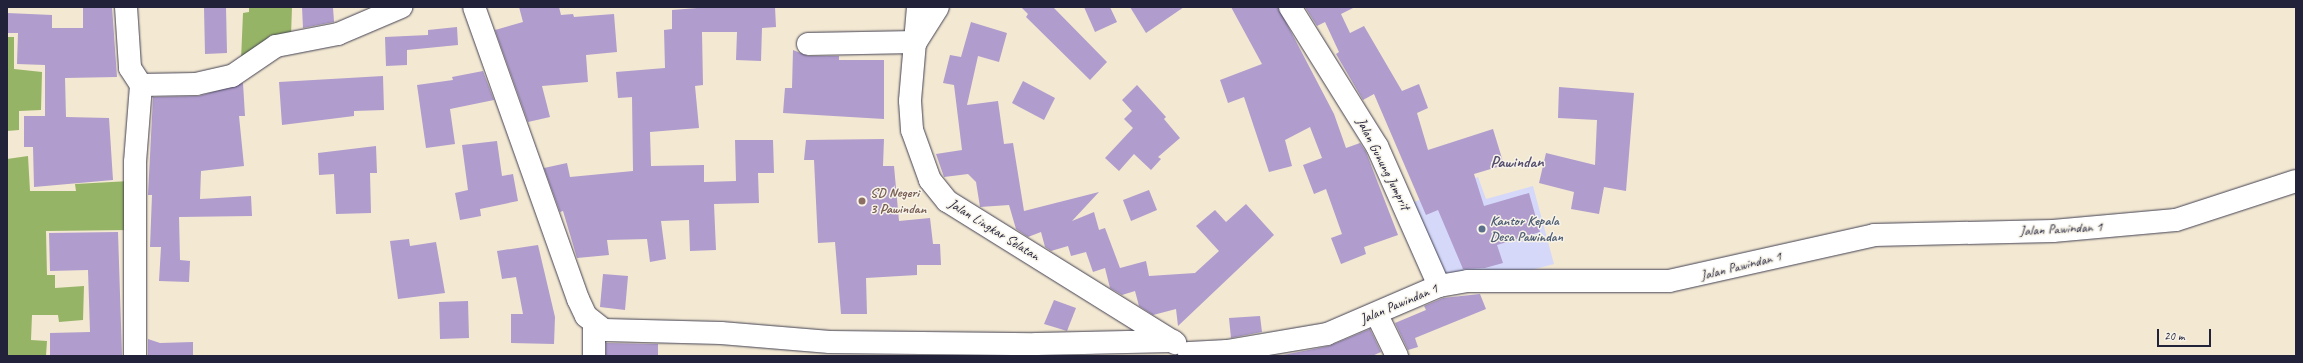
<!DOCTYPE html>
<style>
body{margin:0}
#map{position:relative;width:2303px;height:363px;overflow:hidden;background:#f3e8d2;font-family:Caveat,sans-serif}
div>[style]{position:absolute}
.built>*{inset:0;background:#d5d8f9}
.forest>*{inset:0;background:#96b466}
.building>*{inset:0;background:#b09ccd}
.roads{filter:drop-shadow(0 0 1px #414052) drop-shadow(0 0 1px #414052)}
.minor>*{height:22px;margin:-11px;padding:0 11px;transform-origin:11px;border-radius:11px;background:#fff}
.dots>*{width:11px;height:11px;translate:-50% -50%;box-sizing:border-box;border:2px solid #f7f3e8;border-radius:50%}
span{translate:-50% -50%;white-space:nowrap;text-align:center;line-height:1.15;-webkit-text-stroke:3px #f7f3e8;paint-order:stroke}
.street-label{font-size:14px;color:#22223b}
.education-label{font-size:14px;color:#785e54;font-weight:700}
.left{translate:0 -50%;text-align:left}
.service-label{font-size:14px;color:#4e5e75;font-weight:700}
.quarter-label{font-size:16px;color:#544d6e;font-weight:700}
.frame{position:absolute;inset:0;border:8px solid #22223b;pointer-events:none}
.scale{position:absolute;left:2157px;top:329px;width:54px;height:18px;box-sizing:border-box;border:2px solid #22223b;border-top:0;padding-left:5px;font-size:12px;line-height:14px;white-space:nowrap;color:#22223b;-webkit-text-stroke:3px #f7f3e8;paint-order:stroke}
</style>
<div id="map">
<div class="built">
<div style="clip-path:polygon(1478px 177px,1486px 199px,1533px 186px,1554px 264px,1497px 279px,1445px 277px,1409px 204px)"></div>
</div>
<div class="forest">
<div style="clip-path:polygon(249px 7px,292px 7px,291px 36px,271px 35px,241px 60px,243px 13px,249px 12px)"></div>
<div style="clip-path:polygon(7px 37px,14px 37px,14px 69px,42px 72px,41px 110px,19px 111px,19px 130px,7px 131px)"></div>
<div style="clip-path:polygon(28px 156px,30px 191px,76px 191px,75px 184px,130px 181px,129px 230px,46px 231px,47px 275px,55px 275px,55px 288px,84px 286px,83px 320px,59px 322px,58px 315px,32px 315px,31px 340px,47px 341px,46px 356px,7px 356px,7px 159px)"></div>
</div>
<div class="building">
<div style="clip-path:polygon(83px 7px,112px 7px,117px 77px,65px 78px,66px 117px,109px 118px,113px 180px,34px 187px,33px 147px,24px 147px,24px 116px,45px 116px,45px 65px,17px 64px,18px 33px,7px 33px,7px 13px,52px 15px,52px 28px,83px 28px)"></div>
<div style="clip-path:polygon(204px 7px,226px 7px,227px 53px,205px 54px)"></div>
<div style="clip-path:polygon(302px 7px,333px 7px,334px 22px,303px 28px)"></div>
<div style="clip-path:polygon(519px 7px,559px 7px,561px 15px,573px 14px,574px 17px,614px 14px,617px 52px,586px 55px,588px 82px,542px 86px,550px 117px,528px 122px,495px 30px,523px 22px)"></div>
<div style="clip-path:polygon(710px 7px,775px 7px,776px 27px,762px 28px,761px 61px,736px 60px,737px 32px,702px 32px,703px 85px,695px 86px,699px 128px,650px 132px,651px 166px,704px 165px,704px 182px,736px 181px,735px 140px,773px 140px,774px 173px,758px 173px,759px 203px,714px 204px,716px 250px,690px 251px,689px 220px,661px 221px,666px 259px,650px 262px,647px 239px,607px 240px,609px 255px,577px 258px,563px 211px,560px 212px,544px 168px,567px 163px,570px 177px,633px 171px,632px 97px,618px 98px,616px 72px,665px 68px,664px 30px,672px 29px,672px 10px)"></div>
<div style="clip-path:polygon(1021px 7px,1053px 7px,1107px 62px,1090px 80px,1026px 17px,1028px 14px)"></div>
<div style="clip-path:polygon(1084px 7px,1110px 7px,1117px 22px,1095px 32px)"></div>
<div style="clip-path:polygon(1130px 7px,1184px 7px,1146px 33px)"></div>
<div style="clip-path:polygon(1231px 7px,1278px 7px,1334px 114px,1346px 148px,1360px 143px,1366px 152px,1398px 235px,1364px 247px,1366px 254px,1341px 264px,1331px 238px,1342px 234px,1326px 189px,1314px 194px,1303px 165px,1322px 158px,1310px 127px,1285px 140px,1292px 166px,1269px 172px,1244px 97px,1228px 103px,1220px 80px,1262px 64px)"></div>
<div style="clip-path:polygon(1305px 7px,1355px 7px,1341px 14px,1350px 33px,1364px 26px,1402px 91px,1419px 84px,1428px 108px,1417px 113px,1428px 150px,1493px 129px,1504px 165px,1474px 174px,1484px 206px,1529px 193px,1540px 232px,1497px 245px,1503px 263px,1485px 268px,1463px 269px,1438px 210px,1426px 215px,1374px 94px,1363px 100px,1336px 54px,1339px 52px,1325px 22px,1317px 26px)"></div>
<div style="clip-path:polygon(971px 22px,1007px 33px,999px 62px,978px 56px,967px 105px,998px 101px,1004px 144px,1013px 143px,1024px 211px,1099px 192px,1072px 221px,1094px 212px,1099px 230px,1105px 228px,1120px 268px,1146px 261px,1149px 276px,1195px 273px,1219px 251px,1196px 226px,1215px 210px,1226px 222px,1246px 204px,1274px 235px,1178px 326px,1176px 309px,1153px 315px,1139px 306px,1135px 291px,1122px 295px,1110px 288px,1105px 268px,1093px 272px,1086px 252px,1071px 256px,1068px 246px,1051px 251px,1045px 247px,1041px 232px,1028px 237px,1016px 229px,1009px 205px,980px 207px,976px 182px,968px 174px,944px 177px,936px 154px,962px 150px,954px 85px,943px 83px,950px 55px,961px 57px)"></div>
<div style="clip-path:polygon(457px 27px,458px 45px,407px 50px,407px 65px,386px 66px,385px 37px,428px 35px,428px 30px)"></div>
<div style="clip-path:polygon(793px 50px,808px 56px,839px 56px,839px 60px,884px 60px,884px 119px,783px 113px,785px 88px,792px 88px)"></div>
<div style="clip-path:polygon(483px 71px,494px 100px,450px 109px,455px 144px,426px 148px,417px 85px,453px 80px,452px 77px)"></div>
<div style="clip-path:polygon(383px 76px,384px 110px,354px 111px,354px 116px,282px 125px,279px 82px)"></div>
<div style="clip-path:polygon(1023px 81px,1055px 98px,1044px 120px,1012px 103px)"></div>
<div style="clip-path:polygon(243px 83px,245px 116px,239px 116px,244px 166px,201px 171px,200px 199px,251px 196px,252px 216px,179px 217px,180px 260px,190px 261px,189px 282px,159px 281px,161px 247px,150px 247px,152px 195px,148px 195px,153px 97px,199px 96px)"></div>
<div style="clip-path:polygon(1137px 85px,1166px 117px,1164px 119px,1180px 138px,1158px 157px,1161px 159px,1151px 170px,1134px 154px,1119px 171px,1105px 158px,1133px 128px,1124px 119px,1132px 111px,1122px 100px)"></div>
<div style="clip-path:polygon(1559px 87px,1634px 93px,1626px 191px,1604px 187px,1599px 214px,1571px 209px,1574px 192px,1539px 183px,1546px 153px,1595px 165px,1597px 120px,1558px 118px)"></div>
<div style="clip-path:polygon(884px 139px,883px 166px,894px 166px,899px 221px,930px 218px,933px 244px,940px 244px,941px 265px,917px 265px,917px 275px,866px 278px,867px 314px,841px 314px,835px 242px,818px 243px,814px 160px,804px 160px,806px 140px)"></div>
<div style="clip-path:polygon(497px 141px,502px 176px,513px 174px,518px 201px,480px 209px,481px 216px,460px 220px,455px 193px,468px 190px,462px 145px)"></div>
<div style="clip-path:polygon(376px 146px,377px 173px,370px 173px,371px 213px,336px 214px,334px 174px,319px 175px,318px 153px)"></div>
<div style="clip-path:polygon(1149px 190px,1157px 210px,1131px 221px,1123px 200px)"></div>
<div style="clip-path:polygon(118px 232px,122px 356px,50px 355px,50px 333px,90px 332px,88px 270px,50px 271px,49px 233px)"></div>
<div style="clip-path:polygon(409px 239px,410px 246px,436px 242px,445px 293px,398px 299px,390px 241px)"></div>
<div style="clip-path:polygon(538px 245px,555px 317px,554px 344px,511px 343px,511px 314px,523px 314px,516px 277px,502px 279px,497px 251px)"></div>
<div style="clip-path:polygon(603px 274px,628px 276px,625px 310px,600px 307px)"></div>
<div style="clip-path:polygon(1480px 294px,1486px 309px,1415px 338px,1418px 347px,1408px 350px,1395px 323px,1426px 310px,1424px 306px,1443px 298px)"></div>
<div style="clip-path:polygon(1054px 300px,1076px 308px,1067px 331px,1044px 324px)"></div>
<div style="clip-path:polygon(468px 301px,469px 338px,440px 339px,439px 302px)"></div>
<div style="clip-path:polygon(1260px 316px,1262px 332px,1231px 338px,1229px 318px)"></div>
<div style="clip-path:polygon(1370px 329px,1381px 352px,1372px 356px,1278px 356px,1329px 346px)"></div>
<div style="clip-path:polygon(148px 339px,160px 343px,193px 342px,193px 356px,148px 356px)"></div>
<div style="clip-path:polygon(606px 343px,658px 344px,658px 356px,606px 356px)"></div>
</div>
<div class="roads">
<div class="minor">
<div style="left:126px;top:7px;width:61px;rotate:86.2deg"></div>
<div style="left:130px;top:68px;width:20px;rotate:57deg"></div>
<div style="left:474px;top:7px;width:310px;rotate:70.4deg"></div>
<div style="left:578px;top:299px;width:19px;rotate:65deg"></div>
<div style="left:586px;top:316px;width:23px;rotate:38deg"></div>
<div style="left:604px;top:330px;width:117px;rotate:1.5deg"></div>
<div style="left:721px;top:333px;width:109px;rotate:4.7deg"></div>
<div style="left:830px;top:342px;width:206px;rotate:0.6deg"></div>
<div style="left:1036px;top:344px;width:137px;rotate:-1.3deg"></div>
<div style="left:918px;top:7px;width:94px;rotate:94.9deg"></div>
<div style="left:910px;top:101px;width:29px;rotate:86deg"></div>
<div style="left:912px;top:130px;width:53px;rotate:70.2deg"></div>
<div style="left:930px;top:180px;width:27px;rotate:51deg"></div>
<div style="left:947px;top:201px;width:269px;rotate:31.9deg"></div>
<div style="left:1290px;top:7px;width:164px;rotate:58deg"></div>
<div style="left:1377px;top:146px;width:153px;rotate:66.1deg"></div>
<div style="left:808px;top:44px;width:108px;rotate:-1.1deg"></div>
<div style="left:916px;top:42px;width:41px;rotate:-57.8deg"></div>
<div style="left:1377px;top:315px;width:46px;rotate:64deg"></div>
<div style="left:1189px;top:353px;width:38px;rotate:-3deg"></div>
<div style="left:1227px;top:351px;width:101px;rotate:-9.6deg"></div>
<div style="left:1327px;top:334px;width:122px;rotate:-23.2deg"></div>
<div style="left:1439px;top:286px;width:29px;rotate:-10deg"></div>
<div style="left:1468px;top:281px;width:201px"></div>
<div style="left:1669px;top:281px;width:210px;rotate:-12.6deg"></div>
<div style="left:1874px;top:235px;width:179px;rotate:-1.3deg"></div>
<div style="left:2053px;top:231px;width:123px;rotate:-5.1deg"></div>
<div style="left:2176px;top:220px;width:126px;rotate:-18deg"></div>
<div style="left:135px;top:356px;width:194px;rotate:-90deg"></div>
<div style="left:135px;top:162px;width:77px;rotate:-85.5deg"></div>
<div style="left:141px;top:85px;width:55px;rotate:-1deg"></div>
<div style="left:196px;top:84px;width:37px;rotate:-13deg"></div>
<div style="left:232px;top:76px;width:53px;rotate:-34.3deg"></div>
<div style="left:276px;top:46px;width:63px;rotate:-11deg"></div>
<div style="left:338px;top:34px;width:69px;rotate:-23.2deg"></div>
<div style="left:594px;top:356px;width:31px;rotate:-90deg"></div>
</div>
</div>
<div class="dots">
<div style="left:862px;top:201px;background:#8d6e63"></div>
<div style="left:1482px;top:229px;background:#5c6f8a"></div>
</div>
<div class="street-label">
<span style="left:1383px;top:164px;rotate:63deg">Jalan Gunung Jumprit</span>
<span style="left:2061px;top:229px;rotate:-3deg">Jalan Pawindan 1</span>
<span style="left:994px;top:230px;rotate:32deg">Jalan Lingkar Selatan</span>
<span style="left:1741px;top:266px;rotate:-14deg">Jalan Pawindan 1</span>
<span style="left:1399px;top:304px;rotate:-23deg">Jalan Pawindan 1</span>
</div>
<div class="education-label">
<span class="left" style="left:870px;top:201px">SD Negeri<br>3 Pawindan</span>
</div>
<div class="service-label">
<span class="left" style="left:1490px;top:229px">Kantor Kepala<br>Desa Pawindan</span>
</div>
<div class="quarter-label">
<span style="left:1517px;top:162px">Pawindan</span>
</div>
<div class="frame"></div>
<div class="scale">20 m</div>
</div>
